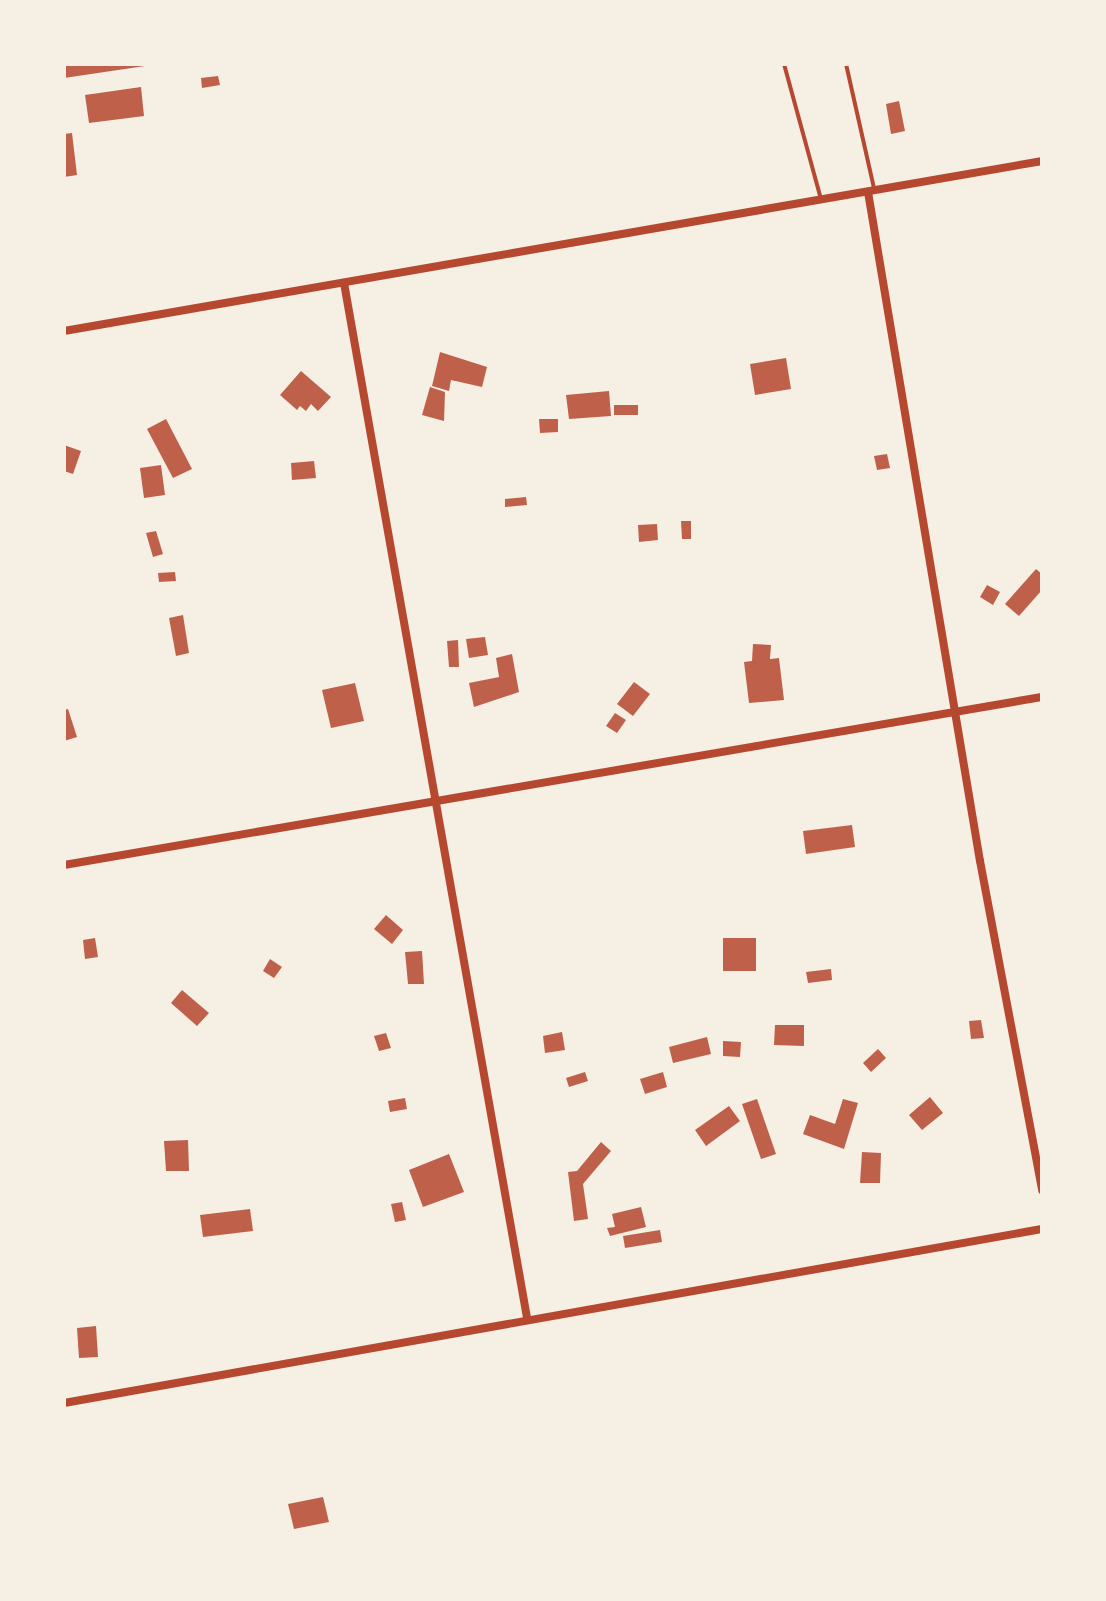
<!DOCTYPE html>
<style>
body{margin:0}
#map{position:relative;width:1106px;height:1601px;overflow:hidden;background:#f6efe4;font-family:"IBM Plex Sans",sans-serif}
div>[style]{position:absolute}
.building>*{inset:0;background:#bf614a}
.service>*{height:4px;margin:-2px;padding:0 2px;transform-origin:2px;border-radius:2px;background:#b5482f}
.minor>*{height:8px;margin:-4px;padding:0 4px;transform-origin:4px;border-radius:4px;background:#b5482f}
span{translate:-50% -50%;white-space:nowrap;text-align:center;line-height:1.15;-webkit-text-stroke:8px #f6efe4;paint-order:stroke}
.frame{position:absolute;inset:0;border:66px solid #f6efe4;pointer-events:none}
</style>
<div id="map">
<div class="building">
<div style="clip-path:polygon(64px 64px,144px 64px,145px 66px,64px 78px)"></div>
<div style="clip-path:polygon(218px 76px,220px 85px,202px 88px,201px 78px)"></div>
<div style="clip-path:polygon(141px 87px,144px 116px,89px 123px,85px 95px)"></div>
<div style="clip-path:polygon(899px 101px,905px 131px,891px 134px,886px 104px)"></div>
<div style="clip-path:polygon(72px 133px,77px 175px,64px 177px,64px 134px)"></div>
<div style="clip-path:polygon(440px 352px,487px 367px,482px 387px,451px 380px,449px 391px,432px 386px)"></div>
<div style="clip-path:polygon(786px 358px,791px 389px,755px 395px,750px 364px)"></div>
<div style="clip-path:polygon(301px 371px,331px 397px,318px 411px,311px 404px,306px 411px,300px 406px,297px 410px,280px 395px)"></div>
<div style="clip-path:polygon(430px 387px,445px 392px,444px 421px,422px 415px)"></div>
<div style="clip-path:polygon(609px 391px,611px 416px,569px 419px,566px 395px)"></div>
<div style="clip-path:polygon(614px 405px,638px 405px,638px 415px,614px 415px)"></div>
<div style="clip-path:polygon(166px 419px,192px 469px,173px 478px,147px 429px)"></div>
<div style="clip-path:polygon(539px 419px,558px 419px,558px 432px,540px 433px)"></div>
<div style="clip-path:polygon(64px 445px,81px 451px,73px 474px,64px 471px)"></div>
<div style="clip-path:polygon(887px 454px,890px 468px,877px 470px,874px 456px)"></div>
<div style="clip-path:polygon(314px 461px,316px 478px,292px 480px,291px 463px)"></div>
<div style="clip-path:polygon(161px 465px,165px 495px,144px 498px,140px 468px)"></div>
<div style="clip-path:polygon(526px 497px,527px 505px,505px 507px,505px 499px)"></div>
<div style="clip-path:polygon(681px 521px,691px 521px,691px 539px,682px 539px)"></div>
<div style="clip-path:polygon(657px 524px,658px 540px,639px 542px,638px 525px)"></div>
<div style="clip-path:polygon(156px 531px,163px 554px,153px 557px,146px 533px)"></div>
<div style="clip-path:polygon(1036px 569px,1042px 574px,1042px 590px,1019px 616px,1005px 604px)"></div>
<div style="clip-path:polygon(175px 572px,176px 581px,159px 582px,158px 573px)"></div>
<div style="clip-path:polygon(987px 585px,1000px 592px,993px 605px,980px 597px)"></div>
<div style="clip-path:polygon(183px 615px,189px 653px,176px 656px,169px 618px)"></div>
<div style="clip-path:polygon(485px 637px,488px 655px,469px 658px,466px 639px)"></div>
<div style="clip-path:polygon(458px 640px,459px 667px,449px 667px,447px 641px)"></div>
<div style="clip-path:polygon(753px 644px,771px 645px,770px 659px,779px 658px,784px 700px,749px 703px,744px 662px,752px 661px)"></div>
<div style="clip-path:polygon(512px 654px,519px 692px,474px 707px,469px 683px,499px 677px,496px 658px)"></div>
<div style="clip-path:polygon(634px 682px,650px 694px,633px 716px,617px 704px)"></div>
<div style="clip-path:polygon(355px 683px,364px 721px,331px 728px,322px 690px)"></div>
<div style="clip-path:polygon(68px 709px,77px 737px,64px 741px,64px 710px)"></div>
<div style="clip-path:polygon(615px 713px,626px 720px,617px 733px,606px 726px)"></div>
<div style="clip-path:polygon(852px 825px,855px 847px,806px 854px,803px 831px)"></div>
<div style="clip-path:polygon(386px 915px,403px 930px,392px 944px,374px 929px)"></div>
<div style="clip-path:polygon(95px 938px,98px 957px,85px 959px,83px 940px)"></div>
<div style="clip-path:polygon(723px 938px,756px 938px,756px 971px,723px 971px)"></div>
<div style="clip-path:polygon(422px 951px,424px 984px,408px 984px,405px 952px)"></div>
<div style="clip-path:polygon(270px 959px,282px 967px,274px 978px,263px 971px)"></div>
<div style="clip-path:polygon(831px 969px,832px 980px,808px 983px,806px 972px)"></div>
<div style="clip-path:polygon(182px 990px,209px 1013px,197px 1026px,171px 1003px)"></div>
<div style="clip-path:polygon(981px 1020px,984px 1038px,971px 1039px,969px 1021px)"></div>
<div style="clip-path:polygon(775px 1025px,804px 1025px,804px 1046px,774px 1045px)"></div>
<div style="clip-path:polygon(562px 1032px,565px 1050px,545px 1053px,543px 1036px)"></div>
<div style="clip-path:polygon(386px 1033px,391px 1048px,379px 1051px,374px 1036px)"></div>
<div style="clip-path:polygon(707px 1037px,711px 1054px,673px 1063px,669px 1047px)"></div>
<div style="clip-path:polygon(723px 1041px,741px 1042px,740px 1057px,723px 1056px)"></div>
<div style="clip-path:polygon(878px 1049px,886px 1058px,871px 1072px,863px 1063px)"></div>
<div style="clip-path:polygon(585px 1072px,588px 1081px,569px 1087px,566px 1078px)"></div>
<div style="clip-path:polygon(663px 1072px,667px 1087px,645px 1094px,640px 1079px)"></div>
<div style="clip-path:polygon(930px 1097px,943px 1113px,922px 1130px,909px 1115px)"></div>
<div style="clip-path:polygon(405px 1098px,407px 1109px,390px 1112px,388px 1101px)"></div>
<div style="clip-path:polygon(757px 1099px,776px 1154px,761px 1159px,742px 1104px)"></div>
<div style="clip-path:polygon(843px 1099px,858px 1103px,844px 1149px,803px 1134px,810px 1115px,835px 1124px)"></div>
<div style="clip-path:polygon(729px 1106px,740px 1121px,706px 1146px,695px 1130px)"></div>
<div style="clip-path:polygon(188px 1140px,189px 1171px,166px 1171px,164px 1141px)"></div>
<div style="clip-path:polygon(601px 1142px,611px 1151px,583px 1184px,588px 1219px,574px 1221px,568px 1172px,577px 1171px)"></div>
<div style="clip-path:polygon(862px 1152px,881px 1153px,880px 1183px,860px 1183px)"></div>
<div style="clip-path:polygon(449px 1154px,464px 1192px,423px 1207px,409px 1170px)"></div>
<div style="clip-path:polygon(402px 1202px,406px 1220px,395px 1222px,391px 1204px)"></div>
<div style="clip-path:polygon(641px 1207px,646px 1227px,610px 1236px,607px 1228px,615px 1227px,612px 1214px)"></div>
<div style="clip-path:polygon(250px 1209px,253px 1231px,203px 1237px,200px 1215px)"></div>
<div style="clip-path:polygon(660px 1230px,662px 1242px,625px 1248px,623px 1236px)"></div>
<div style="clip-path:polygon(96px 1326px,98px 1357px,79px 1358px,77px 1328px)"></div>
<div style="clip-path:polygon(323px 1497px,329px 1522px,294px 1529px,288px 1504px)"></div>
</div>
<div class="service">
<div style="left:784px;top:64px;width:140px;rotate:74.7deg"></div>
<div style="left:846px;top:64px;width:127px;rotate:77.3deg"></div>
</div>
<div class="minor">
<div style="left:868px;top:192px;width:678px;rotate:80.5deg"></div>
<div style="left:980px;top:861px;width:335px;rotate:79.3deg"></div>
<div style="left:344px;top:283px;width:1051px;rotate:79.97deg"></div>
<div style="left:64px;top:331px;width:993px;rotate:-9.86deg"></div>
<div style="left:64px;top:865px;width:992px;rotate:-9.75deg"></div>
<div style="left:64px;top:1403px;width:993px;rotate:-10.09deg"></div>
</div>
<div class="frame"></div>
</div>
